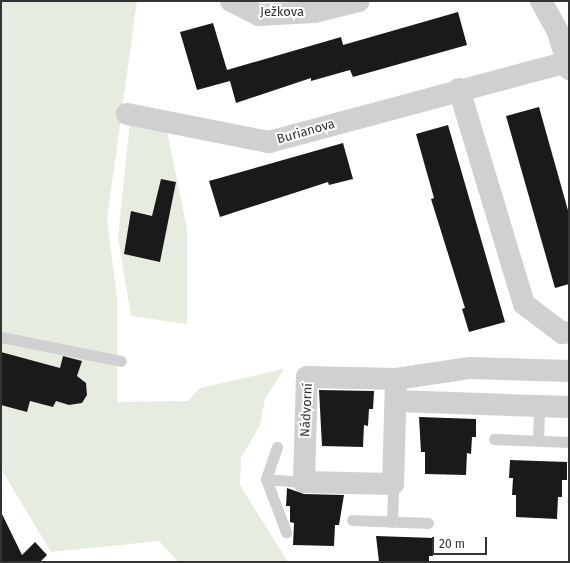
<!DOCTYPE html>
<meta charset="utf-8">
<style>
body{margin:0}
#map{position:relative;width:570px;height:563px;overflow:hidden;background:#fff;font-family:"Fira Sans",sans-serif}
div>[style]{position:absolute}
.green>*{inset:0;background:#e6ecdf}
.building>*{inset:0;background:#1a1a1a}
.lane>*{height:11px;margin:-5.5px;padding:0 5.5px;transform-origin:5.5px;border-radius:5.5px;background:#d0d0d0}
.street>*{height:22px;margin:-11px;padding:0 11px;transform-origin:11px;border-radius:11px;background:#d0d0d0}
span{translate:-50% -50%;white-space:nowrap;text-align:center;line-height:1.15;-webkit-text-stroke:4px #fff;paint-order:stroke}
.street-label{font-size:13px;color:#333}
.frame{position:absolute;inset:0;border:2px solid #333;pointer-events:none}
.scale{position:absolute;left:432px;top:537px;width:55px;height:18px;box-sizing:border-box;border:2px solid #333;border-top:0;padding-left:5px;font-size:12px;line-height:14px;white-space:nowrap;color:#333;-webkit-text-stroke:3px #fff;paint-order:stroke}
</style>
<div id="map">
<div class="green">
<div style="clip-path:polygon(1px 1px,137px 1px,107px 219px,117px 298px,117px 402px,188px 401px,200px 388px,284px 369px,265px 399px,260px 425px,241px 458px,240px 485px,288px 562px,178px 562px,159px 541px,51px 552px,1px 469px,1px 394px,27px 411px,30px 401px,53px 407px,56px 401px,69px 405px,82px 403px,87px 395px,86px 383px,77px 376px,81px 361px,63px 356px,60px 368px,1px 352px)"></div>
<div style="clip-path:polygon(130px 123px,167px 131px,187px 229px,187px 324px,131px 316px,118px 237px)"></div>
</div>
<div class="building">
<div style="clip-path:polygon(458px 12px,467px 45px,353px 77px,350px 70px,311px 81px,311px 78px,236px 103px,230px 81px,197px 90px,180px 32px,213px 23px,227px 70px,341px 37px,343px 45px)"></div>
<div style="clip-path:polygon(539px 107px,569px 214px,569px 284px,555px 288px,506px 116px)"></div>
<div style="clip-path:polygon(448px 125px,505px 322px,469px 332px,462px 309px,465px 308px,431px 199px,434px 198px,416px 134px)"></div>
<div style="clip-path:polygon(343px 143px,353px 179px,329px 185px,328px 182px,220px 217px,209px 181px)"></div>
<div style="clip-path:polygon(161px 179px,176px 182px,160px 262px,124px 254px,131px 211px,152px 216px)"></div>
<div style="clip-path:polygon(1px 352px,60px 368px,63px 356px,82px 361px,77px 376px,86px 383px,87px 395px,82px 403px,69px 405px,56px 401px,53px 407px,30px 401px,27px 412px,1px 405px)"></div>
<div style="clip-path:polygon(319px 390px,374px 391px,373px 409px,369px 409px,368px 426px,364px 425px,363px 447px,322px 446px)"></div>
<div style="clip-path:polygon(419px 417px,476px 419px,476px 437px,472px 437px,471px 454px,467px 453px,466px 475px,425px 474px,425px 452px,421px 452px)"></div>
<div style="clip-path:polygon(510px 460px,567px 462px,567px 480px,562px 480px,562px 497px,558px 497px,557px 519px,516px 517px,516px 495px,512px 495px,513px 478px,509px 478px)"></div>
<div style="clip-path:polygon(287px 488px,304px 494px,344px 495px,339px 525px,335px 525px,334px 546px,293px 545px,294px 523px,290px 522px,290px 506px,286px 506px)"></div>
<div style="clip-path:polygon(1px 512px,22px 555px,35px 542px,47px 555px,40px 562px,1px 562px)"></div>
<div style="clip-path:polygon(376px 536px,434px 538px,433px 556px,429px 556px,429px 562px,379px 562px)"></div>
</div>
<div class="lane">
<div style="left:1px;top:337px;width:122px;rotate:11.3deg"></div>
<div style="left:494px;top:439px;width:75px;rotate:2.3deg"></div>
<div style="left:538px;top:441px;width:36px;rotate:-88deg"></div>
<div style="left:277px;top:447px;width:34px;rotate:109deg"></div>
<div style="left:266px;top:479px;width:57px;rotate:69.3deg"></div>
<div style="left:266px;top:479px;width:38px;rotate:5deg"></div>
<div style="left:352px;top:520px;width:76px;rotate:2.3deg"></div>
<div style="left:392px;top:522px;width:38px;rotate:-88deg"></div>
</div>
<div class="street">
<div style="left:231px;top:1px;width:31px;rotate:27deg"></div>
<div style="left:259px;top:15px;width:55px;rotate:-3.1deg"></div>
<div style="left:314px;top:12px;width:46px;rotate:-13.7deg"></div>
<div style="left:541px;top:1px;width:35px;rotate:61deg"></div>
<div style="left:558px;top:32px;width:39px;rotate:73deg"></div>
<div style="left:459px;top:89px;width:225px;rotate:73.2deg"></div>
<div style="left:524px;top:304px;width:48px;rotate:37.3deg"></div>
<div style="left:562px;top:333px;width:7px;rotate:-8deg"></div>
<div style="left:127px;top:114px;width:145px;rotate:11.2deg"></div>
<div style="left:269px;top:142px;width:309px;rotate:-15deg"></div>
<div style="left:396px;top:379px;width:105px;rotate:91.6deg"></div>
<div style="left:393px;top:484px;width:89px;rotate:-178.7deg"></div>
<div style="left:304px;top:482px;width:105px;rotate:-88.4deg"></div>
<div style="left:307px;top:377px;width:89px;rotate:1.3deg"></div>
<div style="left:396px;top:379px;width:75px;rotate:-8.5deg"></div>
<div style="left:470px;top:368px;width:99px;rotate:1.7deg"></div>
<div style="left:396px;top:401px;width:173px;rotate:2deg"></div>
</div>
<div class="street-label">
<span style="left:282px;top:12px">Ježkova</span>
<span style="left:306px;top:132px;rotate:-16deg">Burianova</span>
<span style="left:307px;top:410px;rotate:-87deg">Nádvorní</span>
</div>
<div class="frame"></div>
<div class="scale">20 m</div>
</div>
